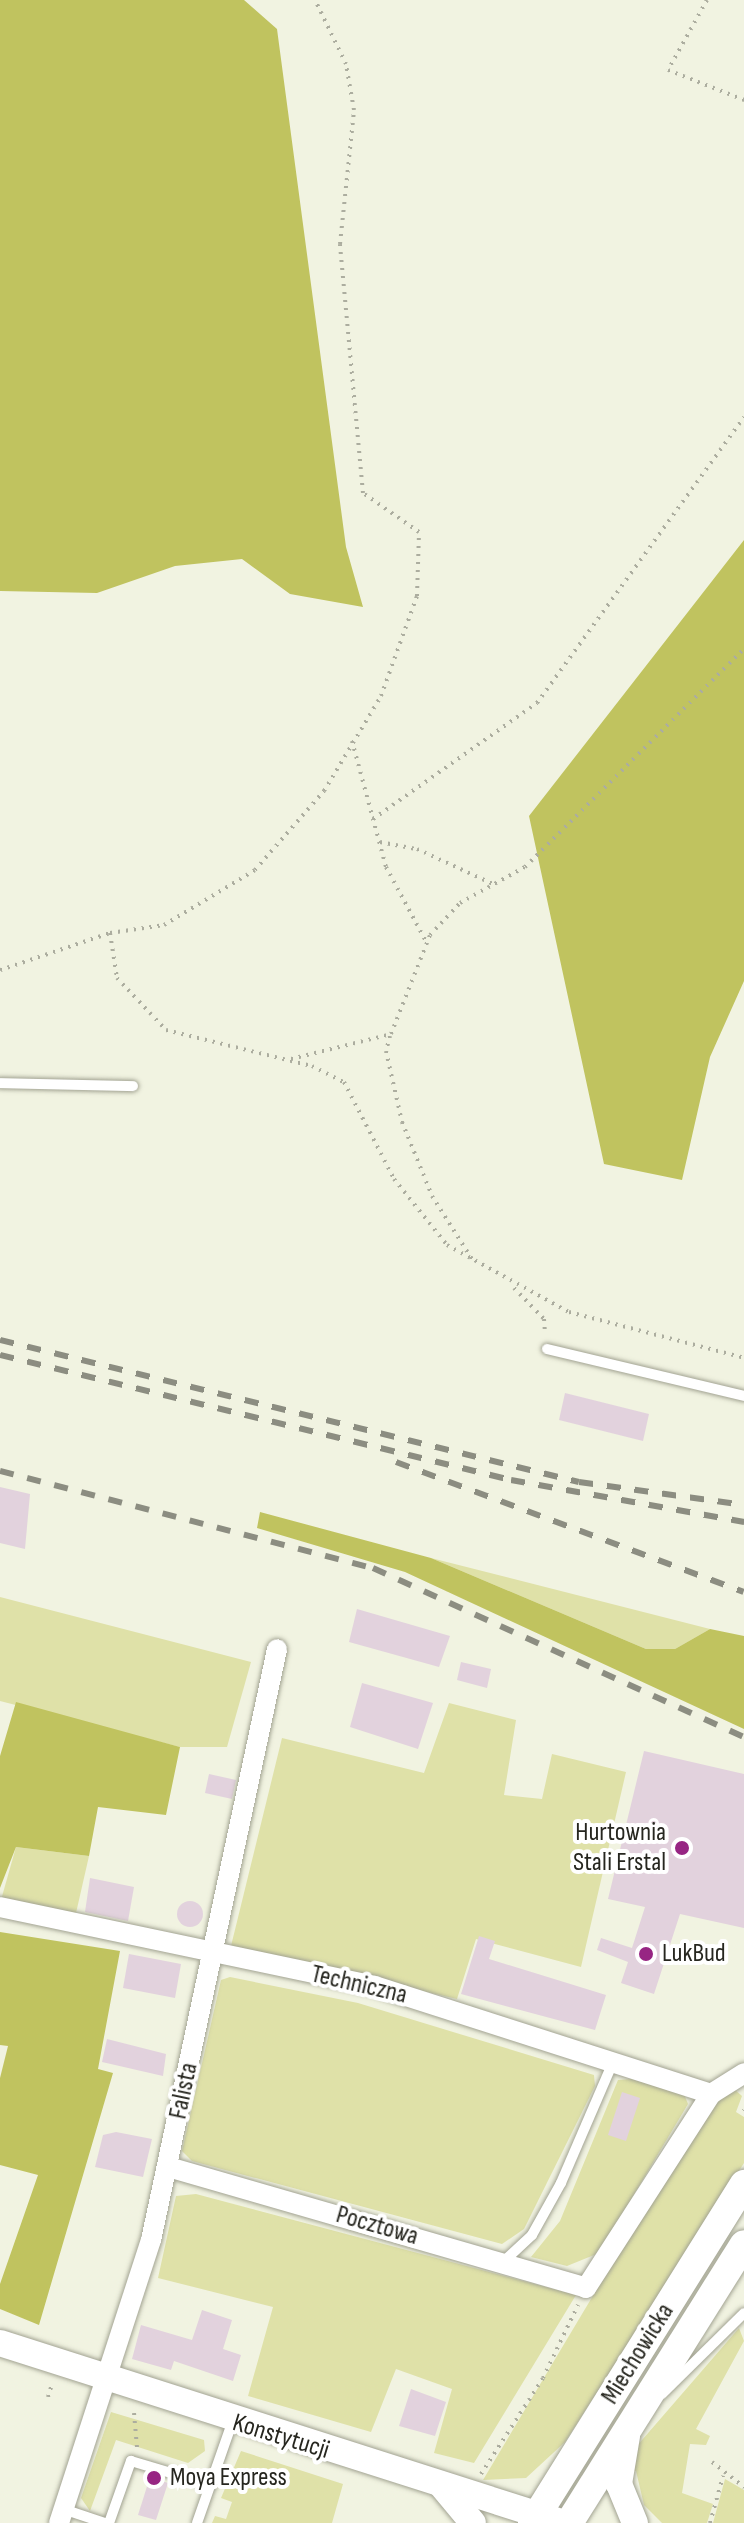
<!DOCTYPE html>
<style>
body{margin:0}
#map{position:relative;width:744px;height:2523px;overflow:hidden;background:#f1f3e1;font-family:"Sofia Sans Condensed",sans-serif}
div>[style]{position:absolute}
.green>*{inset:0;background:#dfe1a8}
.forest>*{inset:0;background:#c0c35f}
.building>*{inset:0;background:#e2d2dd}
.round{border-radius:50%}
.path>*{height:4px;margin-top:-2px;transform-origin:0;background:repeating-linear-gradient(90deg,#acad9f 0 2px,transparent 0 8px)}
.roads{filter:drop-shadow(0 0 2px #a2a392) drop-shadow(0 0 2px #a2a392)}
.service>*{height:10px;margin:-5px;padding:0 5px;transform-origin:5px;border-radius:5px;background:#fff}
.minor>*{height:20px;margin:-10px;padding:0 10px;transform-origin:10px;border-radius:10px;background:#fff}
.tertiary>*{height:26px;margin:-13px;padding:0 13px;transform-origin:13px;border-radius:13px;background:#fff}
.secondary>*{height:28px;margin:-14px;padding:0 14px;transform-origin:14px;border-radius:14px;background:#fff}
.rail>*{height:6px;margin-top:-3px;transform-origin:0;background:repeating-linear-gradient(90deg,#8c8d81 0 14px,transparent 0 28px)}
.dots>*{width:22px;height:22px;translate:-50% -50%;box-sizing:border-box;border:4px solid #fff;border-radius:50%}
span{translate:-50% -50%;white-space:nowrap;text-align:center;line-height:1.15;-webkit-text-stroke:8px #fff;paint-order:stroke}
.poi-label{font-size:26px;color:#26261f}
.right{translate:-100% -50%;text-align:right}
.left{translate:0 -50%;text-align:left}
.street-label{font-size:26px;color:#26261f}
</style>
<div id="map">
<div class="green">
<div style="clip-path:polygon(431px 1558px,710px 1629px,675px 1649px,646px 1649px)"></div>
<div style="clip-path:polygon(0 1597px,251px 1662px,227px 1747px,180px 1747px,0 1701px)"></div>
<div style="clip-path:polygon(449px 1703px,516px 1720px,504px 1795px,542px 1799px,552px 1754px,626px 1772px,581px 1967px,476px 1939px,457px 1999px,231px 1946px,282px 1738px,424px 1773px)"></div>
<div style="clip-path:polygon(16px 1847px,89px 1856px,76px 1913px,1px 1900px)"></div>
<div style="clip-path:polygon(230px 1977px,358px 2003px,594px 2075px,595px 2086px,524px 2229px,502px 2244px,192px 2161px,182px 2151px,221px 1980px)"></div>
<div style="clip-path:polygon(631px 2079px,684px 2094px,688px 2104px,599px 2253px,567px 2266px,531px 2257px,560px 2221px,618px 2080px)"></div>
<div style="clip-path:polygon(734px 2089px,742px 2096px,736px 2112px,744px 2117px,744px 2163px,565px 2442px,526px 2478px,483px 2480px,702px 2113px)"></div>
<div style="clip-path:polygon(196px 2194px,576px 2295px,474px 2463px,434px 2453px,452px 2389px,396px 2369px,371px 2432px,248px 2396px,273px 2307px,158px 2278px,176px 2196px)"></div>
<div style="clip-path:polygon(739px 2328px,744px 2341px,696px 2429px,710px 2436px,706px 2445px,690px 2444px,682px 2493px,713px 2504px,707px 2523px,662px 2523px,644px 2505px,636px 2471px,630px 2471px,636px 2447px)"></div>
<div style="clip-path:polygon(111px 2412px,204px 2440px,205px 2451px,188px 2463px,116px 2440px,90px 2511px,81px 2498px)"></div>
<div style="clip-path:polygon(241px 2451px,343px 2484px,332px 2523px,212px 2523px,215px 2516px,226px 2519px,232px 2502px,221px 2498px)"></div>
<div style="clip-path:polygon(725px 2479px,744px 2490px,744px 2523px,713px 2523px)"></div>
</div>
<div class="forest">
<div style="clip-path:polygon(0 0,244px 0,277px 29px,346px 547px,363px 607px,290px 594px,242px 559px,175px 566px,97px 593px,0 591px)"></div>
<div style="clip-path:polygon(744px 540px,744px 981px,710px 1057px,682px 1180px,604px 1164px,529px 816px)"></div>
<div style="clip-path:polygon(260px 1512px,431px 1558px,646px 1649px,675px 1649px,710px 1629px,744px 1636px,744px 1729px,405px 1572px,257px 1528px)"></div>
<div style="clip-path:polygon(16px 1702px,180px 1747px,166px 1815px,98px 1807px,89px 1856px,16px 1847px,0 1888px,0 1756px)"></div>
<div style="clip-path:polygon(0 1932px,120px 1951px,98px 2069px,113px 2073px,39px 2325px,0 2309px,0 2284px,38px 2175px,0 2165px,0 2078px,8px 2046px,0 2045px)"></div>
</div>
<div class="building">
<div style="clip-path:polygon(565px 1393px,649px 1414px,643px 1441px,559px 1420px)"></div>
<div style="clip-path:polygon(0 1487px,30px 1494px,25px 1549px,0 1543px)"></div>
<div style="clip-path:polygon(357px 1609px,450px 1636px,439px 1667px,349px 1642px)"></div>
<div style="clip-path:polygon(461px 1662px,491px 1669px,487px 1688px,457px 1680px)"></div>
<div style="clip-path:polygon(362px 1683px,433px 1703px,418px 1749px,350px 1727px)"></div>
<div style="clip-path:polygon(644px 1751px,744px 1774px,744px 1928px,680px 1914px,654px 1994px,621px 1983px,628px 1962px,597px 1950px,601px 1938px,632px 1948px,645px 1907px,608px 1899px)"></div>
<div style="clip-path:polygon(209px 1774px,236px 1780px,232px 1799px,205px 1793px)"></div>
<div style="clip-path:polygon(90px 1878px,134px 1887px,128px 1921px,85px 1912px)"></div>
<div class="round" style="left:177px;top:1901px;width:26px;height:26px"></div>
<div style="clip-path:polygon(479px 1936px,495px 1941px,489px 1959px,606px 1995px,595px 2030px,461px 1994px)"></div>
<div style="clip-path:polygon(129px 1954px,181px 1964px,175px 1998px,123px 1988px)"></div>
<div style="clip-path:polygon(107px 2039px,166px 2054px,163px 2076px,102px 2062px)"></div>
<div style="clip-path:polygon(622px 2092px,640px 2098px,626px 2141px,608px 2135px)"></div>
<div style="clip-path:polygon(116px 2132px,152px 2139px,143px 2177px,95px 2167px,103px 2135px)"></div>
<div style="clip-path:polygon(202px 2310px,232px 2320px,223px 2349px,241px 2355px,233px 2381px,174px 2361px,171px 2370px,132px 2359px,141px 2325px,192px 2340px)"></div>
<div style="clip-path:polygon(411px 2389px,446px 2402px,435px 2436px,399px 2426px)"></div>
<div style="clip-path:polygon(150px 2477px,168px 2483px,156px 2520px,138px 2515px)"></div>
</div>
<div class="path">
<div style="left:707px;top:0;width:80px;rotate:119.1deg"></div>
<div style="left:668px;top:70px;width:82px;rotate:21.5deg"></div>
<div style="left:352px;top:741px;width:131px;rotate:74.9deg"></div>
<div style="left:386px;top:867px;width:86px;rotate:61.7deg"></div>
<div style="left:373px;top:819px;width:201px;rotate:-35.3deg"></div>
<div style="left:537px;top:703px;width:353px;rotate:-54.1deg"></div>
<div style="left:380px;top:842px;width:38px;rotate:11deg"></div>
<div style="left:417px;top:849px;width:84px;rotate:24.7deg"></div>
<div style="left:110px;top:933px;width:55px;rotate:-8.4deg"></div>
<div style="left:164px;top:925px;width:106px;rotate:-31.1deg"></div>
<div style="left:255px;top:870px;width:105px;rotate:-48.9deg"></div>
<div style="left:324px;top:791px;width:111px;rotate:-59deg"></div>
<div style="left:381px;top:696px;width:106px;rotate:-70.2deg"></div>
<div style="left:417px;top:596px;width:64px;rotate:-88.2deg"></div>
<div style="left:419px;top:532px;width:68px;rotate:-145.1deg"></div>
<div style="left:363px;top:493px;width:250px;rotate:-95.3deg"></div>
<div style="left:340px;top:244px;width:135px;rotate:-84deg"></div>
<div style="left:354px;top:110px;width:47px;rotate:-99.9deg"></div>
<div style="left:346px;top:64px;width:71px;rotate:-115.8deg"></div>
<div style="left:0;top:970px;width:116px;rotate:-18.6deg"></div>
<div style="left:110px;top:933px;width:46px;rotate:81.2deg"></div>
<div style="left:117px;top:978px;width:71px;rotate:46.7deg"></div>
<div style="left:166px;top:1030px;width:150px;rotate:13.9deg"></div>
<div style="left:312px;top:1066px;width:36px;rotate:27deg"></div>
<div style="left:344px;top:1082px;width:109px;rotate:62.7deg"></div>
<div style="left:394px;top:1179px;width:85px;rotate:51.2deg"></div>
<div style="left:447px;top:1245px;width:139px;rotate:28.8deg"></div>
<div style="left:569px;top:1312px;width:181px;rotate:14.7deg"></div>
<div style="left:390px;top:1036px;width:16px;rotate:105deg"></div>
<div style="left:386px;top:1051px;width:73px;rotate:77.3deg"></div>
<div style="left:402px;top:1122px;width:80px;rotate:67.9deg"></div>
<div style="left:432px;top:1196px;width:75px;rotate:57.6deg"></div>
<div style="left:291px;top:1059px;width:103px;rotate:-14deg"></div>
<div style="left:391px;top:1034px;width:106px;rotate:-68.5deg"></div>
<div style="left:430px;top:935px;width:44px;rotate:-46.8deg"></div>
<div style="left:460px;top:903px;width:74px;rotate:-29deg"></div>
<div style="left:525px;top:867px;width:309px;rotate:-44.9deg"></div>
<div style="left:514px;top:1288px;width:43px;rotate:45.9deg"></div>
<div style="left:544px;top:1319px;width:16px;rotate:86deg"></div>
<div style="left:743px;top:2111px;width:1px;rotate:-45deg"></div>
<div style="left:48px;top:2397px;width:14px;rotate:-73deg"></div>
<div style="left:134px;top:2413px;width:37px;rotate:85deg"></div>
<div style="left:712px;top:2462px;width:41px;rotate:38deg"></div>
<div style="left:481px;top:2474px;width:114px;rotate:-57.1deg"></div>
<div style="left:543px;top:2378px;width:81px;rotate:-64.4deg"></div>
<div style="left:710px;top:2523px;width:49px;rotate:-74.5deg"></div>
</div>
<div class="roads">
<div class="service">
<div style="left:0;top:1083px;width:133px;rotate:1.3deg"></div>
<div style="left:547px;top:1349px;width:203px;rotate:13.4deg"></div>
<div style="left:502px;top:2263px;width:41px;rotate:-43deg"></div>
<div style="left:532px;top:2235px;width:60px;rotate:-60.9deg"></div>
<div style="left:561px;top:2183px;width:134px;rotate:-66.7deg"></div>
<div style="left:662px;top:2394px;width:115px;rotate:-44.6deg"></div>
<div style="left:63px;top:2509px;width:44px;rotate:18.4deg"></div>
<div style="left:109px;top:2523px;width:66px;rotate:-70.5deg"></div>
<div style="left:131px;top:2461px;width:84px;rotate:16.7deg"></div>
<div style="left:197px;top:2523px;width:106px;rotate:-70.7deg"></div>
</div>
<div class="minor">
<div style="left:0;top:1907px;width:383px;rotate:11.9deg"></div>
<div style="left:375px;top:1986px;width:353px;rotate:17.8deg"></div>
<div style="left:168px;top:2167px;width:435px;rotate:16.1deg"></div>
<div style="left:586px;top:2288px;width:231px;rotate:-57.2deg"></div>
<div style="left:711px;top:2094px;width:39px;rotate:-32deg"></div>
<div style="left:59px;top:2523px;width:298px;rotate:-72deg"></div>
<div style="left:151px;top:2240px;width:604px;rotate:-77.96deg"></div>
</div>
<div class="tertiary">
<div style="left:0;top:2343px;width:592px;rotate:17.7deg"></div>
<div style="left:627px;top:2436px;width:49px;rotate:99.5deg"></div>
<div style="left:619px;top:2484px;width:42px;rotate:67.7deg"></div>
<div style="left:442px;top:2486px;width:48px;rotate:50deg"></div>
</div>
<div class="secondary">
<div style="left:532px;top:2523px;width:400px;rotate:-58deg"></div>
<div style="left:569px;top:2523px;width:329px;rotate:-57.9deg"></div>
</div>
</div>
<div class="rail">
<div style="left:0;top:1340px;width:596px;rotate:13.78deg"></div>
<div style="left:579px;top:1482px;width:167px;rotate:7.9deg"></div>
<div style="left:0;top:1355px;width:526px;rotate:13.75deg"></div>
<div style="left:511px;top:1480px;width:237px;rotate:10.2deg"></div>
<div style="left:396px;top:1462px;width:371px;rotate:20.5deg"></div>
<div style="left:0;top:1471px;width:385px;rotate:14.6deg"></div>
<div style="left:373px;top:1568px;width:408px;rotate:24.5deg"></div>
</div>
<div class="dots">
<div style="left:682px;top:1848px;background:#972583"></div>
<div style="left:646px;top:1954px;background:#972583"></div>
<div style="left:154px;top:2478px;background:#972583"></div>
</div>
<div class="poi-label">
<span class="right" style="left:666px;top:1848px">Hurtownia<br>Stali Erstal</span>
<span class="left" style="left:662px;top:1954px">LukBud</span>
<span class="left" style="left:170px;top:2478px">Moya Express</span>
</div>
<div class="street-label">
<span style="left:359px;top:1985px;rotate:13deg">Techniczna</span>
<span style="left:184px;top:2091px;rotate:-78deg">Falista</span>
<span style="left:377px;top:2226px;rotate:16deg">Pocztowa</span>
<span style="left:638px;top:2354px;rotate:-58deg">Miechowicka</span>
<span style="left:281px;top:2437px;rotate:17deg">Konstytucji</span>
</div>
</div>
